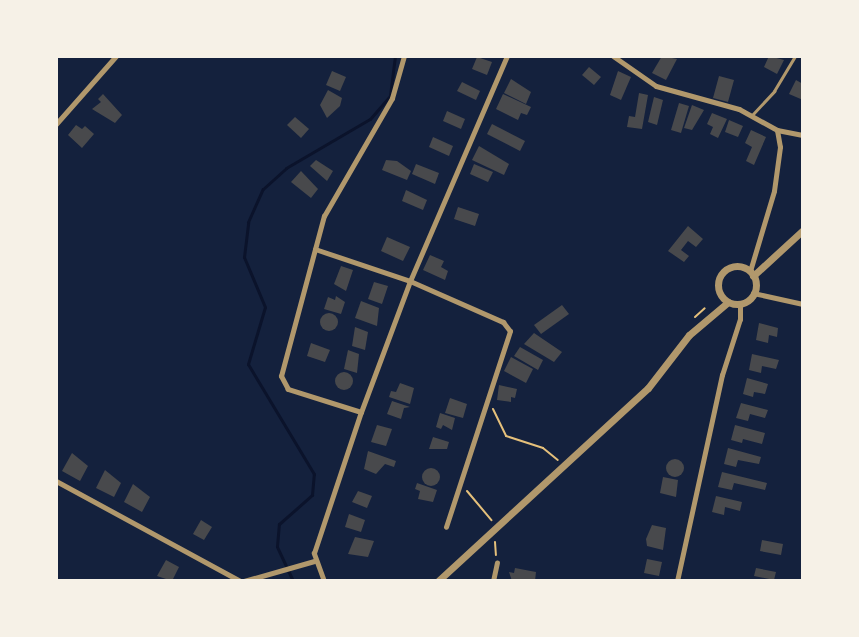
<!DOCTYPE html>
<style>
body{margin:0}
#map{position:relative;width:859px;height:637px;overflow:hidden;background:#14213d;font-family:"Source Serif 4",serif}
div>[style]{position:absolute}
.stream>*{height:3px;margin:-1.5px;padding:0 1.5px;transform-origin:1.5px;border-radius:1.5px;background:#0b132b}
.building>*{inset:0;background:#48494c}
.round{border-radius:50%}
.path>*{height:2px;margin:-1px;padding:0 1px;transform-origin:1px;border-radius:1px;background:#e5c07b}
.service>*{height:3px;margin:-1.5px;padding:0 1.5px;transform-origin:1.5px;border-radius:1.5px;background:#b1986c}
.minor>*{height:5px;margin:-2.5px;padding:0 2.5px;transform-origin:2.5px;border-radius:2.5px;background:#b1986c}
.tertiary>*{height:7px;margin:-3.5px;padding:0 3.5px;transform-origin:3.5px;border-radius:3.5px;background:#b1986c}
.tertiary>.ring{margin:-3.5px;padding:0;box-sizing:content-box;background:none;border:7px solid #b1986c;border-radius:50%}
span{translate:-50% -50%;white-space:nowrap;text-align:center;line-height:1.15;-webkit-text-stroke:7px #f6f1e7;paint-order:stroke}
.frame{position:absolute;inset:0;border:58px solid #f6f1e7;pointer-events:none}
</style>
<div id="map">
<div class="stream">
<div style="left:293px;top:581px;width:38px;rotate:-115deg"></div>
<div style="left:277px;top:546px;width:22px;rotate:-85deg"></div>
<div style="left:279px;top:524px;width:44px;rotate:-41.3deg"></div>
<div style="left:312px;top:495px;width:21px;rotate:-85deg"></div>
<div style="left:314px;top:474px;width:128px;rotate:-121deg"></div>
<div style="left:248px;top:364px;width:59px;rotate:-73.4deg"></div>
<div style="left:265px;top:307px;width:54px;rotate:-112.8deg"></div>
<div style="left:244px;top:257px;width:35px;rotate:-83deg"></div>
<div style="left:248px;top:222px;width:36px;rotate:-66deg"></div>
<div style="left:263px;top:189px;width:31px;rotate:-42deg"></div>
<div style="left:286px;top:168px;width:97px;rotate:-30.3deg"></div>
<div style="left:370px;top:119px;width:30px;rotate:-49deg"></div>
<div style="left:390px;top:96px;width:40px;rotate:-82.9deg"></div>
</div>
<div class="building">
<div style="clip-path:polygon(662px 56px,677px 59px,666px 80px,652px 73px)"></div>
<div style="clip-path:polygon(769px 56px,784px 60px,777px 74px,764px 67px)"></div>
<div style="clip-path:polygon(477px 57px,492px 62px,487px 75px,472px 69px)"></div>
<div style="clip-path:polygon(589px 67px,601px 77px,594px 85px,582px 75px)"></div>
<div style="clip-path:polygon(332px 71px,346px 77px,340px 91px,326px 85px)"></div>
<div style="clip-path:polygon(618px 71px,631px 77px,621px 100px,610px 95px)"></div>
<div style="clip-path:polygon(719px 76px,734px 80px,728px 102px,713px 98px)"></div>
<div style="clip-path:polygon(511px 79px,531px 92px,526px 104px,504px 93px)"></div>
<div style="clip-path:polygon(796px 80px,803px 84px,803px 100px,789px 94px)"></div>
<div style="clip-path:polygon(462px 82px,480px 91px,476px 100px,457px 91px)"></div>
<div style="clip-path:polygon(328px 90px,342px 98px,340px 106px,327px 118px,320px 105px)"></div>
<div style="clip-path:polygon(639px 93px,648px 95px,642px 129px,627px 127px,629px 116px,635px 117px)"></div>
<div style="clip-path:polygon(103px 94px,122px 115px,115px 123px,92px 109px,101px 102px,98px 99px)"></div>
<div style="clip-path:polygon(503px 94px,531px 107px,527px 115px,521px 113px,518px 120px,496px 109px)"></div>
<div style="clip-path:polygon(654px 97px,663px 100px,657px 125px,648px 122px)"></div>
<div style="clip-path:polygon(679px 103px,689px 106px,681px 133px,671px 130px)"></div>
<div style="clip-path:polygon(692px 105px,704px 110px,692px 130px,684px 128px)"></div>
<div style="clip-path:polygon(447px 111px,465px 119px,461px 129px,443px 121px)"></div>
<div style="clip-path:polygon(712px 113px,727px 119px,718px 138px,710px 134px,713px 127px,707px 124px)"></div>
<div style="clip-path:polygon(295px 117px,309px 129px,301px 138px,287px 125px)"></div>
<div style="clip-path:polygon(729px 120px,743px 126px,738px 137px,725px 132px)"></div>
<div style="clip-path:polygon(492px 124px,525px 141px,520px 151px,487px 134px)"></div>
<div style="clip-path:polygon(76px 125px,82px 129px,85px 126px,94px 134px,82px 148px,68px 135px)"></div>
<div style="clip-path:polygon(751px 130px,766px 137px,754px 165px,746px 161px,752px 147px,745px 143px)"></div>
<div style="clip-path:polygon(433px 137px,453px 146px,449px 156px,429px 147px)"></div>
<div style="clip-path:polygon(479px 146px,509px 164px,504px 175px,472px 160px)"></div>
<div style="clip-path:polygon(316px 160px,333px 171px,327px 181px,310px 166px)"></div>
<div style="clip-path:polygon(386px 160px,397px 161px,411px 171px,407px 180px,382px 170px)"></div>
<div style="clip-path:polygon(416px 164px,439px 173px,435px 184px,412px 174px)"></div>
<div style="clip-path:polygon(474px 164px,493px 172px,488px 182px,470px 174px)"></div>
<div style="clip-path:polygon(301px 171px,318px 189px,311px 198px,291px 182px)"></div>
<div style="clip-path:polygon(406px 190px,427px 200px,423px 210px,402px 201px)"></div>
<div style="clip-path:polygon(458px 207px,479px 214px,475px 226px,454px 219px)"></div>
<div style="clip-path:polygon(688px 226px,703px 239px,696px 247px,688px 241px,681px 250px,689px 256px,684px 262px,668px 251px)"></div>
<div style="clip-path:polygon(387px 237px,410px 247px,403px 261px,381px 251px)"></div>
<div style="clip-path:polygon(430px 255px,444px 261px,441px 267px,448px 271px,445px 280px,423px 270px)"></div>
<div style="clip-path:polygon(341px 266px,353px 270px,346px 291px,334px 284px)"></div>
<div style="clip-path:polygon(374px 282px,388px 286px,382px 304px,368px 299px)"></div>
<div style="clip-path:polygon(336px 296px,345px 302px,341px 314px,324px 309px,328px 297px,335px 300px)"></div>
<div style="clip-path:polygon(361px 301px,379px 308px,377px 326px,355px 318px)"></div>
<div style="clip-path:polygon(562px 305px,569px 314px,541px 334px,534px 325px)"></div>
<div class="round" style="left:320px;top:313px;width:18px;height:18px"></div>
<div style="clip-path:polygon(759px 323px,778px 328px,777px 337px,769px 335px,768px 343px,756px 340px)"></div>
<div style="clip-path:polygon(355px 327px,368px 332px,365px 350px,352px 346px)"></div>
<div style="clip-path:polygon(534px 333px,562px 352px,554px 362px,524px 344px)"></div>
<div style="clip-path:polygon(311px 343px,330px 350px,325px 362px,307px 356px)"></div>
<div style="clip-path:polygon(520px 347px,543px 360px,538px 370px,514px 356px)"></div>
<div style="clip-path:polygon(348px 350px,359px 354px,357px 373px,344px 369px)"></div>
<div style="clip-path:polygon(752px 354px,779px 360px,776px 369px,762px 366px,761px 373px,749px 370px)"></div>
<div style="clip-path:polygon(511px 357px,533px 369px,526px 383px,504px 371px)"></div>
<div class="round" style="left:335px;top:372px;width:18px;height:18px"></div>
<div style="clip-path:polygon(747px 378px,768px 384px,765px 394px,754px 392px,753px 397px,743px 394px)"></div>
<div style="clip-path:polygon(400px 383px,414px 388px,410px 404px,389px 397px,391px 391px,396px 392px)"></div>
<div style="clip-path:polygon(499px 385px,517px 389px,515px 398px,511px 397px,511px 402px,497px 400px)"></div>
<div style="clip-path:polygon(450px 398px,467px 404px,463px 418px,445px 413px)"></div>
<div style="clip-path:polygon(392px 401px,410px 407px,404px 408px,401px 419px,387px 414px)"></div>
<div style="clip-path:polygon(741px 403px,768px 410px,765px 418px,750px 414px,748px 421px,736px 418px)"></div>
<div style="clip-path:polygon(440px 413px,455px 418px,452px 430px,443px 425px,441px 429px,436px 427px)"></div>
<div style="clip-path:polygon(377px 425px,392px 429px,386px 446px,371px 442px)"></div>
<div style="clip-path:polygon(735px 425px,765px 433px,762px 444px,743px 439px,742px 443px,731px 440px)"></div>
<div style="clip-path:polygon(433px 437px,449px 442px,447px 449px,429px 449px)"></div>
<div style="clip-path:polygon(728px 448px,761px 457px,759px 464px,738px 460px,736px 467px,724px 464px)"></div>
<div style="clip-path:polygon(368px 451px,396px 461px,394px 467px,385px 464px,376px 474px,364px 469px)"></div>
<div style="clip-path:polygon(72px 453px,88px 466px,80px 481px,62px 471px)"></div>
<div class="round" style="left:666px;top:459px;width:18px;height:18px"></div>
<div class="round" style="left:422px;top:468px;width:18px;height:18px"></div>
<div style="clip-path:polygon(105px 470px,121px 483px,114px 497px,96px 488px)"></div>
<div style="clip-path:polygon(722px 472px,767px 483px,765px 490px,734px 483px,732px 490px,718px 487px)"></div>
<div style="clip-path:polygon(663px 477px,678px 480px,676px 497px,660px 493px)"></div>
<div style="clip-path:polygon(417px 483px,437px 490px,433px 502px,418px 499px,420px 491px,415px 489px)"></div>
<div style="clip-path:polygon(133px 484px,150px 497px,142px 512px,124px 502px)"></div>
<div style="clip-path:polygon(358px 491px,372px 496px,367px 508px,352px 502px)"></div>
<div style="clip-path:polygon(716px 496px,742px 502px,740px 511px,725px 507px,724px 515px,712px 512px)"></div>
<div style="clip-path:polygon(349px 514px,365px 520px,361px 532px,345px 527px)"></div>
<div style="clip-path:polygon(201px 520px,212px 527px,204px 540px,193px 534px)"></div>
<div style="clip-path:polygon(652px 525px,666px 528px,663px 550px,647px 546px,646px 539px)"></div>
<div style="clip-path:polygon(355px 537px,374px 541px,368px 557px,348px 554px)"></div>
<div style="clip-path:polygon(762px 540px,783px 544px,781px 555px,760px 551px)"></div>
<div style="clip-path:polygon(647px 559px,662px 562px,659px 576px,644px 573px)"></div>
<div style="clip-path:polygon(166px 560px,179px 567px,172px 581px,157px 576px)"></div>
<div style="clip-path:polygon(515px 568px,536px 572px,535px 581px,512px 581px,509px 572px,514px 573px)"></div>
<div style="clip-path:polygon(756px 568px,776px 572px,774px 580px,754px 576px)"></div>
</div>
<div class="path">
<div style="left:695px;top:317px;width:13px;rotate:-42deg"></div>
<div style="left:493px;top:409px;width:30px;rotate:64deg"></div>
<div style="left:506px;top:436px;width:39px;rotate:18deg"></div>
<div style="left:543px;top:448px;width:19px;rotate:39deg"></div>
<div style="left:467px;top:491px;width:38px;rotate:50deg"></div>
<div style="left:495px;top:542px;width:13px;rotate:86deg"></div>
</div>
<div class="service">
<div style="left:752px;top:115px;width:33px;rotate:-47deg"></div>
<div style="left:774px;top:91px;width:41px;rotate:-59deg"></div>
</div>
<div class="minor">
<div style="left:613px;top:56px;width:52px;rotate:34.9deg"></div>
<div style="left:656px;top:86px;width:86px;rotate:15.5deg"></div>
<div style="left:739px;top:109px;width:43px;rotate:28.9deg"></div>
<div style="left:777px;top:130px;width:17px;rotate:80deg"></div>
<div style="left:780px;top:147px;width:44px;rotate:97.8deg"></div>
<div style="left:774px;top:191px;width:84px;rotate:106.7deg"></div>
<div style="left:56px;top:124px;width:91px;rotate:-48.6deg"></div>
<div style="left:777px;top:130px;width:26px;rotate:11deg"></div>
<div style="left:315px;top:249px;width:100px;rotate:18.6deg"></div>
<div style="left:410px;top:281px;width:102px;rotate:23.8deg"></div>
<div style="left:503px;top:322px;width:11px;rotate:52deg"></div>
<div style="left:510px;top:331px;width:206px;rotate:108.1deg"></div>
<div style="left:753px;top:293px;width:51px;rotate:12.4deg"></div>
<div style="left:361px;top:412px;width:77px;rotate:-162.5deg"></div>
<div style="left:288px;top:389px;width:15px;rotate:-118deg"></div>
<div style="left:281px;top:376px;width:166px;rotate:-75deg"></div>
<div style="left:324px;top:216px;width:136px;rotate:-60deg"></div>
<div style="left:392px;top:98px;width:44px;rotate:-74.1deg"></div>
<div style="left:56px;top:481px;width:209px;rotate:28.5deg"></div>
<div style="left:244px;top:581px;width:73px;rotate:-15.9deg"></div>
<div style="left:324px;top:581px;width:30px;rotate:-110deg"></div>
<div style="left:314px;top:553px;width:149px;rotate:-71.6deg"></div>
<div style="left:361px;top:412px;width:140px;rotate:-69.5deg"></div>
<div style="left:410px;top:281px;width:245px;rotate:-66.7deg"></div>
<div style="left:493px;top:581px;width:19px;rotate:-78deg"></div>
<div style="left:677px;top:581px;width:211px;rotate:-77.7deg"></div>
<div style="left:722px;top:375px;width:59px;rotate:-72.2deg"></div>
<div style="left:740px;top:319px;width:16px;rotate:-90deg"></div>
</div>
<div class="tertiary">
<div class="ring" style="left:718px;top:266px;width:31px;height:31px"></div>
<div style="left:753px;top:276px;width:68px;rotate:-42.6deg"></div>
<div style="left:438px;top:581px;width:285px;rotate:-42.6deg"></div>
<div style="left:648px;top:388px;width:67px;rotate:-52.3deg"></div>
<div style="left:689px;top:335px;width:51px;rotate:-40.2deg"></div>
</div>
<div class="frame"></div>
</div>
